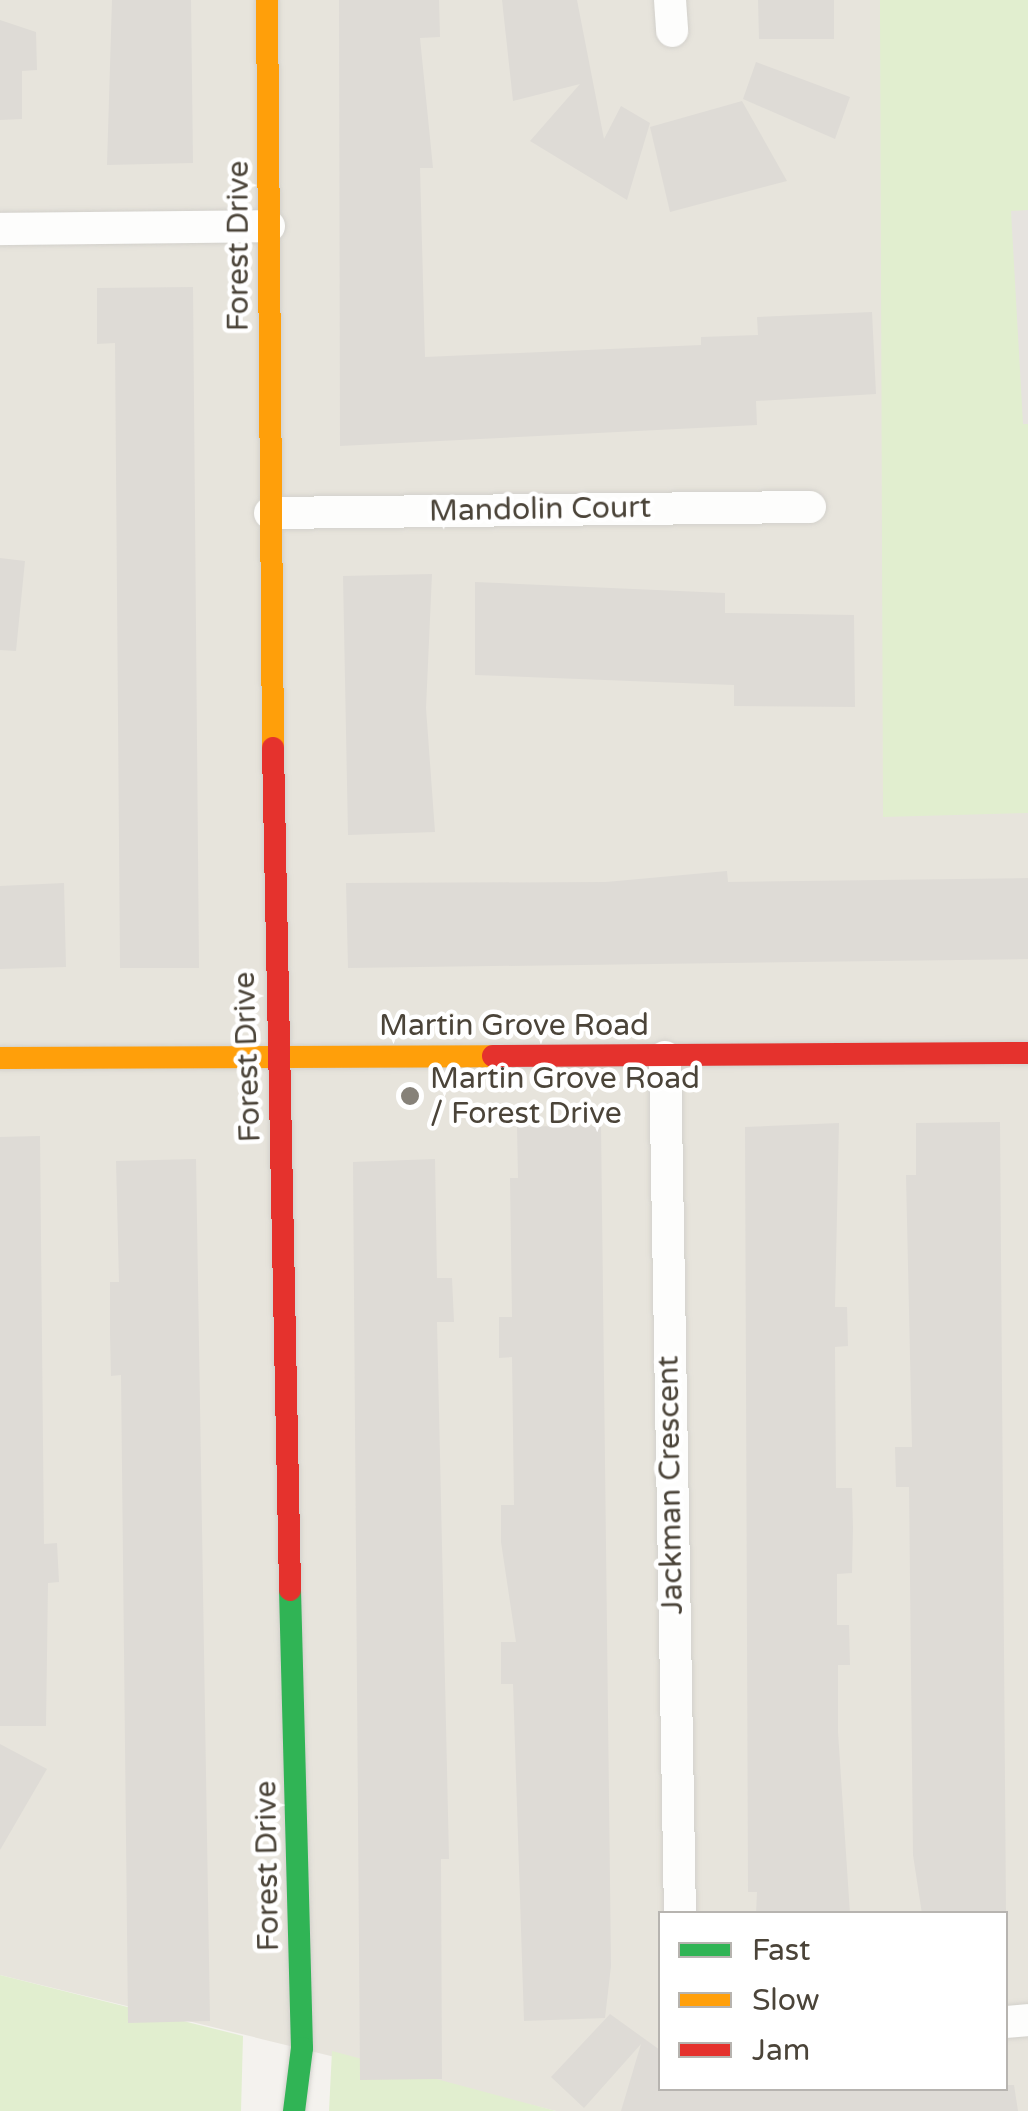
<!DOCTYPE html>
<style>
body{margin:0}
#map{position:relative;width:1028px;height:2111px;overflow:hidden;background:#f4f2ee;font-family:"Varela Round",sans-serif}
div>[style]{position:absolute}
.residential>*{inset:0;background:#e7e4dc}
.green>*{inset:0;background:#e1eecf}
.parking>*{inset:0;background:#e6e3df}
.building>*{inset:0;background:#dedbd6}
.roads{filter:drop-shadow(0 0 2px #d2d0cb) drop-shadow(0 0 2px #d2d0cb)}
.street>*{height:32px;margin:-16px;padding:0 16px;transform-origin:16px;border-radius:16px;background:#fdfdfc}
.fast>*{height:22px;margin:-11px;padding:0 11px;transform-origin:11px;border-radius:11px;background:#30b455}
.slow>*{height:22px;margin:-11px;padding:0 11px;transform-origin:11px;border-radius:11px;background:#ff9f0a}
.jam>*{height:22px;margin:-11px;padding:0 11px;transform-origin:11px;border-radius:11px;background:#e5322d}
.dots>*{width:28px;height:28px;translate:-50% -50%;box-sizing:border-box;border:5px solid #fff;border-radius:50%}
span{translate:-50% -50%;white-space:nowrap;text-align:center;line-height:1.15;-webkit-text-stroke:9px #fff;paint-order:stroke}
.street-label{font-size:30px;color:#4b4439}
.poi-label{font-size:30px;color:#4b4439}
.left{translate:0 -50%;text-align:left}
.legend{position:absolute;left:658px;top:1911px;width:350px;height:180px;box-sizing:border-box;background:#fff;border:2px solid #b7b4b0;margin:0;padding:12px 18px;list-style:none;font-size:30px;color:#4b4439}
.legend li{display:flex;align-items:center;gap:20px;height:50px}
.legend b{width:50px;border:2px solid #b7b4b0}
</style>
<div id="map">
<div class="residential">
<div style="clip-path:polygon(evenodd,0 0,1028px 0,1028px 2111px,556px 2111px,0 1975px,0 0,660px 1914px,1006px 1914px,1006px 2088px,660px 2088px,660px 1914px)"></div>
</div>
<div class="green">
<div style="clip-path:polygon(880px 0,1028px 0,1028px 813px,883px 817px)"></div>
<div style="clip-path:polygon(0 1975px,243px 2036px,241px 2111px,0 2111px)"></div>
<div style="clip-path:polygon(332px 2051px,556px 2111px,329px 2111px)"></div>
</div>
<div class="parking">
<div style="clip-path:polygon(1028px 210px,1028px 424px,1023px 424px,1011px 211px)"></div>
</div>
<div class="building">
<div style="clip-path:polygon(112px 0,191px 0,193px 163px,107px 165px)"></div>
<div style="clip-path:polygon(339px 0,439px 0,440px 37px,420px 38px,433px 168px,420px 168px,425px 357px,701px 345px,701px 337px,758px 335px,757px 317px,872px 312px,876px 394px,756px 401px,757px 425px,340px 446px)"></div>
<div style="clip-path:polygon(502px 0,577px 0,604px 139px,621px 106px,650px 123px,627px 200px,530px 141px,580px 84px,513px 101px)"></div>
<div style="clip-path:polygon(758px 0,834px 0,834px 39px,759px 39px)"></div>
<div style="clip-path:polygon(0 20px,36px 32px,37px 70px,22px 71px,22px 119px,0 120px)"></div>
<div style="clip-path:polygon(756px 62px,850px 97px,835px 139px,743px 99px)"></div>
<div style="clip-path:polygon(742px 101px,787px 181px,670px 212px,650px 127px)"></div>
<div style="clip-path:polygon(193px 287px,199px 968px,120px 968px,115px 343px,97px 344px,97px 288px)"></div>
<div style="clip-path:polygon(0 558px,25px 561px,16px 651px,0 650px)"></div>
<div style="clip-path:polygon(432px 574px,426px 708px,435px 832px,348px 835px,343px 576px)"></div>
<div style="clip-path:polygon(475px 582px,725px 593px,725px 613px,854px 615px,855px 707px,734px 706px,734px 685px,475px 675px)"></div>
<div style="clip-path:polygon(727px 871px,728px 882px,1028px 878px,1028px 959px,348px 968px,346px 883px,606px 882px)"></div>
<div style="clip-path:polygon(64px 883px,66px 967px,0 969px,0 886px)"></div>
<div style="clip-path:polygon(1000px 1122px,1006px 1914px,922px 1914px,913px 1855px,909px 1487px,896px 1487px,895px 1447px,912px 1447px,906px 1175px,916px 1175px,916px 1123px)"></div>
<div style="clip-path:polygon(839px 1123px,835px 1307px,847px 1307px,848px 1346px,835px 1347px,836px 1488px,852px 1488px,853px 1528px,852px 1573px,837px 1574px,837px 1625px,849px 1625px,850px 1665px,838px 1665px,838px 1732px,850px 1914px,756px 1914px,757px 1892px,748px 1892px,745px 1127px)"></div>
<div style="clip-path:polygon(601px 1125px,611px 1966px,605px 2018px,524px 2021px,513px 1684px,501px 1684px,501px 1642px,516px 1642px,501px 1542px,501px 1505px,514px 1505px,512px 1357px,499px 1358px,499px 1317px,512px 1317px,510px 1178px,518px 1178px,517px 1127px)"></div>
<div style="clip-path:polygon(40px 1136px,44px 1544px,57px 1543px,59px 1582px,48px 1583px,46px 1726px,0 1726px,0 1137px)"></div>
<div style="clip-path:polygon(196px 1159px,210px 2021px,128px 2023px,121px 1375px,111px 1376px,110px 1334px,110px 1282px,119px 1282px,116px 1161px)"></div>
<div style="clip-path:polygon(435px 1159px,437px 1278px,452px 1278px,454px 1322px,437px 1322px,449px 1859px,441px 1859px,442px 2079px,360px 2080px,353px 1162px)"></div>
<div style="clip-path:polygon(0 1744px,47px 1769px,0 1850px)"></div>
<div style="clip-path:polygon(610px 2014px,660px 2050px,660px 2088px,1014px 2085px,1018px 2111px,621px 2111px,641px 2044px,584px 2108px,551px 2077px)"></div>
</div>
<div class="roads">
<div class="street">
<div style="left:670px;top:0;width:31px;rotate:86deg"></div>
<div style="left:0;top:229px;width:269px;rotate:-0.6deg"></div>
<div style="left:270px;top:513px;width:540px;rotate:-0.64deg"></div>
<div style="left:665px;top:1057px;width:857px;rotate:89deg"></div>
<div style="left:1006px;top:2022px;width:22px;rotate:-5deg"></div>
</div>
<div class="fast">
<div style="left:290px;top:1590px;width:458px;rotate:88.5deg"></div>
<div style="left:302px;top:2048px;width:64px;rotate:97.2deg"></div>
</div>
<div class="slow">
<div style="left:267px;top:0;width:748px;rotate:89.54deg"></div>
<div style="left:0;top:1058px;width:493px;rotate:-0.2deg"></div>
</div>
<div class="jam">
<div style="left:273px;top:748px;width:842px;rotate:88.84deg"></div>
<div style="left:493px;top:1056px;width:535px;rotate:-0.32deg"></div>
</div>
</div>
<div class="dots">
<div style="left:410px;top:1096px;background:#868178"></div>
</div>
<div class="street-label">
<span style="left:239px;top:246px;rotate:-90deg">Forest Drive</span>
<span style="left:540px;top:510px;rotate:-1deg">Mandolin Court</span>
<span style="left:514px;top:1026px">Martin Grove Road</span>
<span style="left:248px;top:1057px;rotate:-92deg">Forest Drive</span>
<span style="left:671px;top:1485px;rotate:-91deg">Jackman Crescent</span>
<span style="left:268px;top:1866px;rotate:-91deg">Forest Drive</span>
</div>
<div class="poi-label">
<span class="left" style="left:430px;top:1096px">Martin Grove Road<br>/ Forest Drive</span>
</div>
<ul class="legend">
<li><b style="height:12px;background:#30b455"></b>Fast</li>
<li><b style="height:12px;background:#ff9f0a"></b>Slow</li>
<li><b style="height:12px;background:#e5322d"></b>Jam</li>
</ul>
</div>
